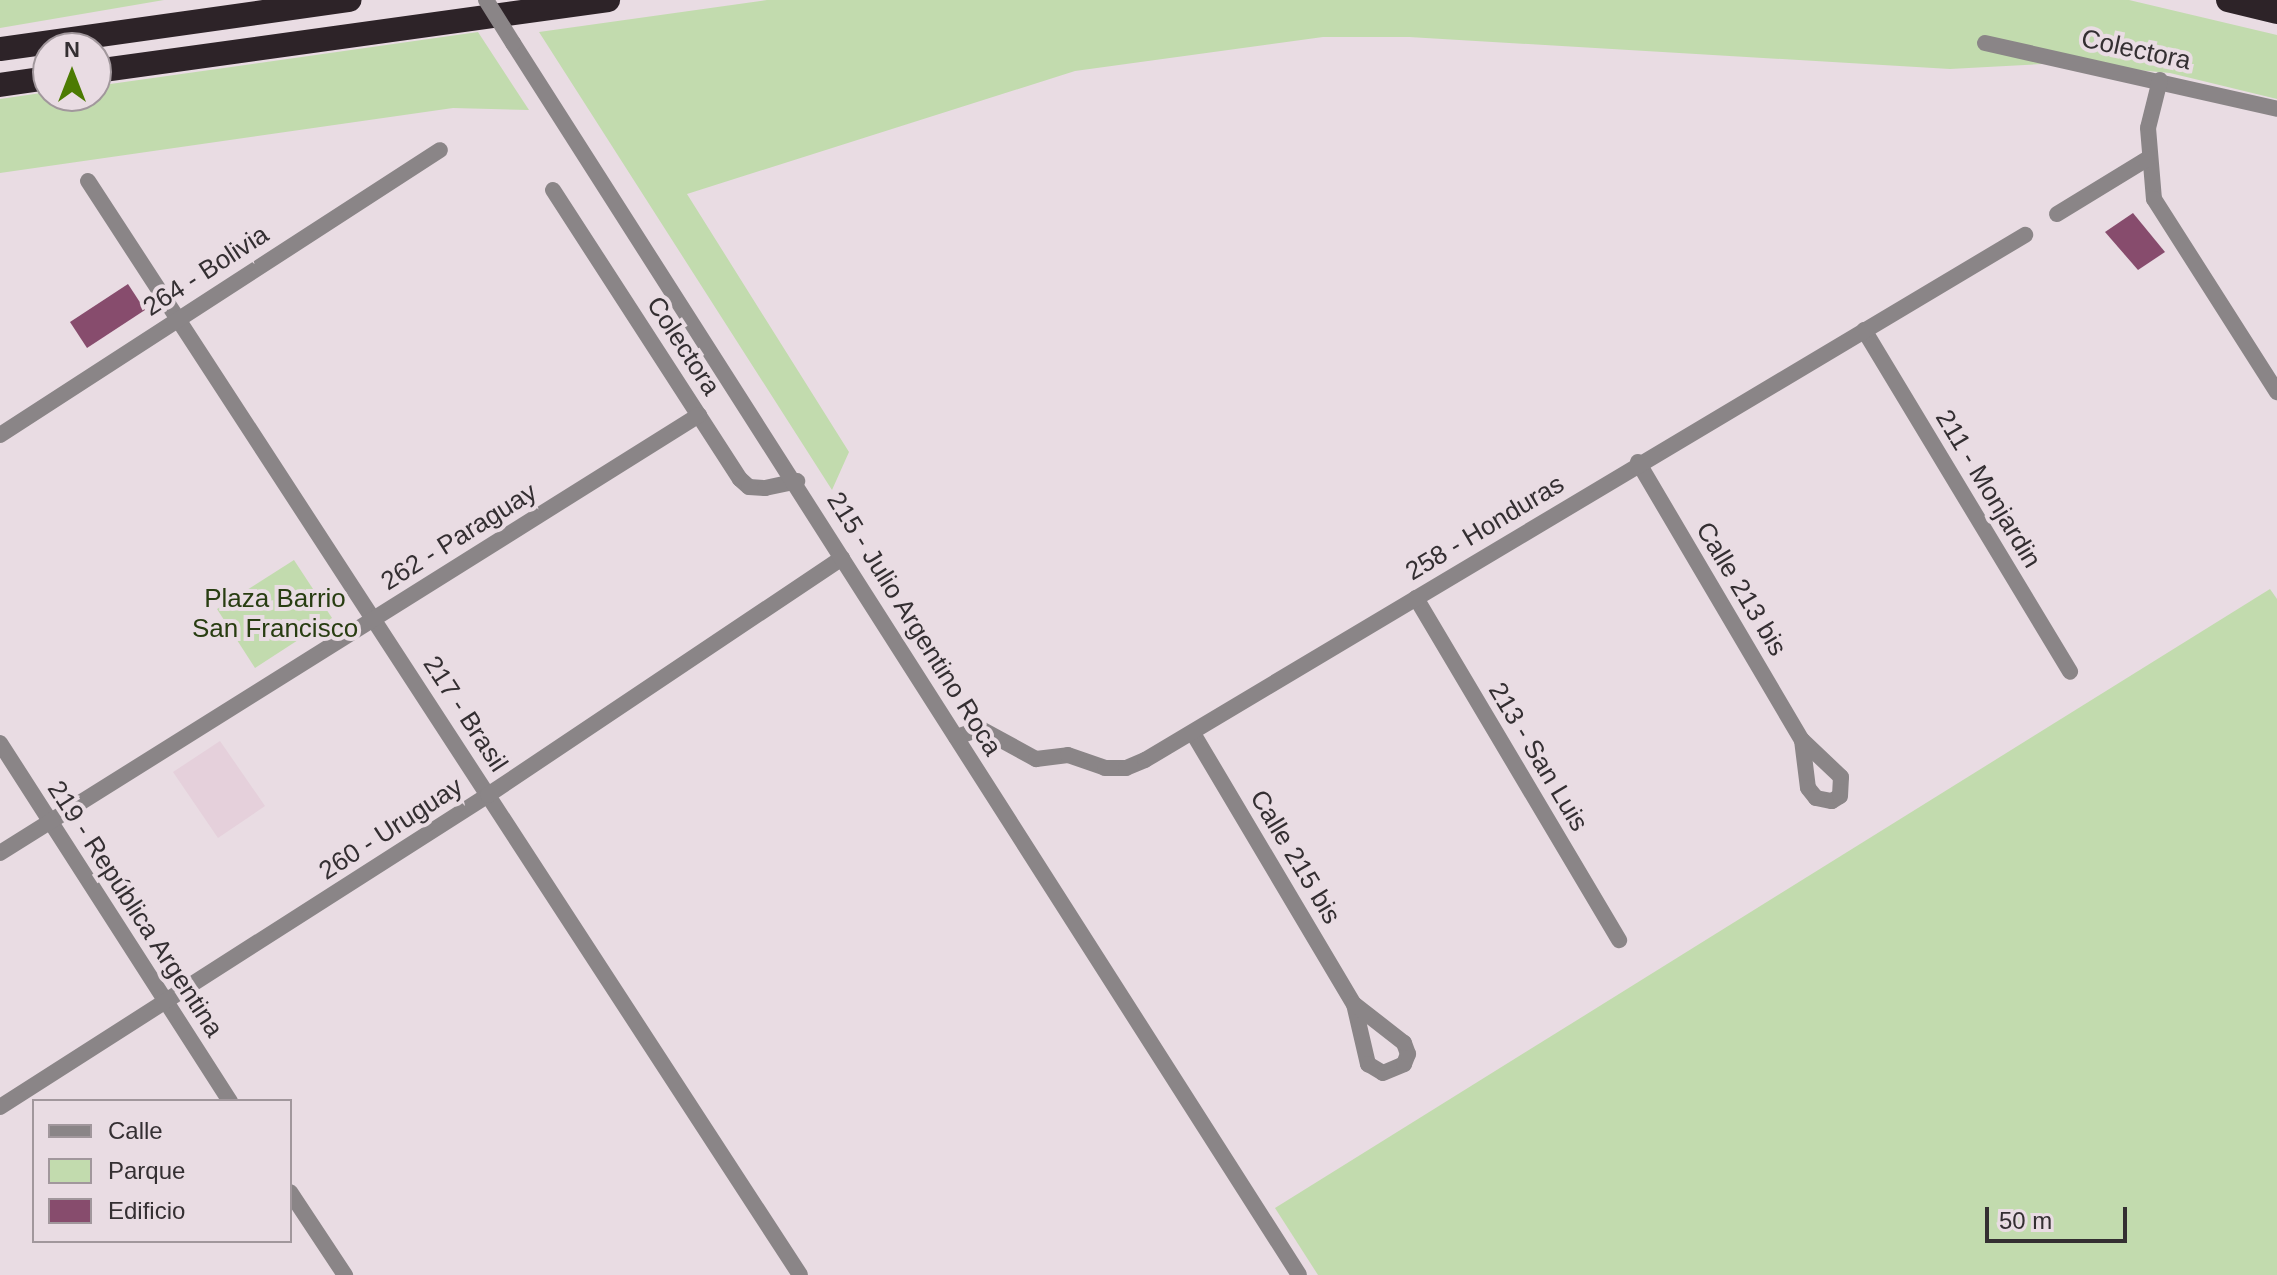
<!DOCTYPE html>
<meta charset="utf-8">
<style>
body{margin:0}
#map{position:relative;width:2277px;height:1275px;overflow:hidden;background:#e9dce3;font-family:Arial,sans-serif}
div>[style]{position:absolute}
.built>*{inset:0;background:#e5d0db}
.green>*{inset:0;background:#c2dbae}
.building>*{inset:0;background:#874c6d}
.minor>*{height:16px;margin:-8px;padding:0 8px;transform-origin:8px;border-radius:8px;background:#8a8587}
.tertiary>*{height:16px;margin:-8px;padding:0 8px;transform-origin:8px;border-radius:8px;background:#8a8587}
.motorway>*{height:24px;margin:-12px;padding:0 12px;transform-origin:12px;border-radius:12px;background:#2d2328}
.tertiary-bridge>*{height:16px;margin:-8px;padding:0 8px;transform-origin:8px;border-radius:8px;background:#8a8587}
span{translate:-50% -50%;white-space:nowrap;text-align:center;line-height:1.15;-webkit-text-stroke:8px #e9dce3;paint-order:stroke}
.street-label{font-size:26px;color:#342f32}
.park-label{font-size:26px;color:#283d11}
.legend{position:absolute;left:32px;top:1099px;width:260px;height:144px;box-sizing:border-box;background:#e9dce3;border:2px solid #a1979c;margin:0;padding:10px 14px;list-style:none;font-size:24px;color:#342f32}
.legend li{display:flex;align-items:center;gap:16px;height:40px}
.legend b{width:40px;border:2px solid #a1979c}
.north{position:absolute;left:32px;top:32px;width:80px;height:80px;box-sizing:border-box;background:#e9dce3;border:2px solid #a1979c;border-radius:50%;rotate:0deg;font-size:22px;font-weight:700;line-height:32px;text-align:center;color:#342f32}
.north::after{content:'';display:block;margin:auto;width:28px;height:36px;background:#4c7b03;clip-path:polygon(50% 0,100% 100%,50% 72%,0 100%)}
.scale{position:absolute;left:1985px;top:1207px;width:142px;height:36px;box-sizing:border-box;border:4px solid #342f32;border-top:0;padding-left:10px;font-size:24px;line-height:28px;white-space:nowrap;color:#342f32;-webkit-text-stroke:6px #e9dce3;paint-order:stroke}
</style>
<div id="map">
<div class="built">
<div style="clip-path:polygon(220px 741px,265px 806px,218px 838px,173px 772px)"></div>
</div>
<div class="green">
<div style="clip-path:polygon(0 0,164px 0,0 28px)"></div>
<div style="clip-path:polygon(767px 0,2129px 0,2277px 35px,2277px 99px,2170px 73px,2060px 63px,1950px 69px,1409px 37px,1323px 37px,1075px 71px,687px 194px,849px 452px,832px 490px,539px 32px)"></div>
<div style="clip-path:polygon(478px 32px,529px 110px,453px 108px,0 173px,0 99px,48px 92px,96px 96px,96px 86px)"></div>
<div style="clip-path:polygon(294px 560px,332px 618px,255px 668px,217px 609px)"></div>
<div style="clip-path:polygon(2270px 589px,2277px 599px,2277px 1275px,1318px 1275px,1275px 1208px)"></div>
</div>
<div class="building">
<div style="clip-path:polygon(2133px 213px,2165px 252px,2138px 270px,2105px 232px)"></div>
<div style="clip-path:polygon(128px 284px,145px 310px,87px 348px,70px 322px)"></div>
</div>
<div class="minor">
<div style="left:1985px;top:43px;width:299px;rotate:12.7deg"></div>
<div style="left:2160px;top:80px;width:49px;rotate:104deg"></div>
<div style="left:2148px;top:128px;width:71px;rotate:85.2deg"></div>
<div style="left:2154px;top:199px;width:229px;rotate:57.5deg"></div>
<div style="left:88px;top:181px;width:1305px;rotate:56.94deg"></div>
<div style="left:553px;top:190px;width:344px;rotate:57.1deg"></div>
<div style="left:740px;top:479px;width:12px;rotate:42deg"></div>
<div style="left:749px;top:487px;width:16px;rotate:4deg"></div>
<div style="left:765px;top:488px;width:33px;rotate:-12deg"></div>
<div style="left:2057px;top:214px;width:105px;rotate:-31.4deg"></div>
<div style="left:1864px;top:330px;width:399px;rotate:58.9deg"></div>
<div style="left:0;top:435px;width:524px;rotate:-32.93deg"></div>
<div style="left:1638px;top:462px;width:323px;rotate:59.5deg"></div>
<div style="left:1802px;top:740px;width:48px;rotate:82.9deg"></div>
<div style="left:1808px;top:788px;width:13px;rotate:51deg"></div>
<div style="left:1816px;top:798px;width:16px;rotate:11deg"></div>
<div style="left:1832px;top:801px;width:9px;rotate:-32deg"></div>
<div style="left:1840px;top:796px;width:19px;rotate:-87deg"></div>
<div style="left:1841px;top:777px;width:54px;rotate:-136.5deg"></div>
<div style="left:1416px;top:598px;width:398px;rotate:59.3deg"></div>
<div style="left:1194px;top:735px;width:313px;rotate:59.3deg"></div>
<div style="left:1354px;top:1004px;width:62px;rotate:76.9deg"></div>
<div style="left:1368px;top:1064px;width:17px;rotate:31deg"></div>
<div style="left:1383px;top:1073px;width:23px;rotate:-23deg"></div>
<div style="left:1404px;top:1064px;width:11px;rotate:-68deg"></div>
<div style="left:1408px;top:1054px;width:12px;rotate:-110deg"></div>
<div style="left:1404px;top:1043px;width:63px;rotate:-142deg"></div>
<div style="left:956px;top:737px;width:26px;rotate:-18deg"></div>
<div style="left:981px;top:729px;width:63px;rotate:28.6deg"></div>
<div style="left:1036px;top:759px;width:32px;rotate:-7deg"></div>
<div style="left:1068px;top:755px;width:39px;rotate:19deg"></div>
<div style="left:1105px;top:768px;width:21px"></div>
<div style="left:1126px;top:768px;width:21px;rotate:-23deg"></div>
<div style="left:1145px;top:760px;width:1025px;rotate:-30.82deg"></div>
<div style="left:0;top:743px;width:426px;rotate:57.3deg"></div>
<div style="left:0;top:853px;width:825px;rotate:-32.07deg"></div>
<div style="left:0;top:1107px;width:579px;rotate:-32.59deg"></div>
<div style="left:488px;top:795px;width:426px;rotate:-33.8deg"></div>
<div style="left:290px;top:1192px;width:100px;rotate:56.5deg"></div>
</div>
<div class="tertiary">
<div style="left:513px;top:43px;width:1461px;rotate:57.46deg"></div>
</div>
<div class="motorway">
<div style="left:2228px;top:0;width:50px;rotate:13.8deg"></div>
<div style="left:0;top:49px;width:353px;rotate:-8deg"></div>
<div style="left:96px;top:71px;width:517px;rotate:-7.89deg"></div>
<div style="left:0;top:85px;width:49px;rotate:-8.3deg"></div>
</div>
<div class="tertiary-bridge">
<div style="left:486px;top:0;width:51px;rotate:57.9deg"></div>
</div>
<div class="street-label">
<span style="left:2136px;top:50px;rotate:12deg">Colectora</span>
<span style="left:206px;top:271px;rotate:-33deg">264 - Bolivia</span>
<span style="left:683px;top:346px;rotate:57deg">Colectora</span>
<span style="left:1988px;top:489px;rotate:59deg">211 - Monjardin</span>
<span style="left:1485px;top:528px;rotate:-31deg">258 - Honduras</span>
<span style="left:459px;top:537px;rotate:-32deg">262 - Paraguay</span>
<span style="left:1741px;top:589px;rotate:59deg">Calle 213 bis</span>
<span style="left:914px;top:624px;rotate:58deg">215 - Julio Argentino Roca</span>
<span style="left:465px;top:714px;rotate:57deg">217 - Brasil</span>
<span style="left:1538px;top:757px;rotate:59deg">213 - San Luis</span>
<span style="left:391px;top:829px;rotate:-33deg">260 - Uruguay</span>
<span style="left:1295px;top:857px;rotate:59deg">Calle 215 bis</span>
<span style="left:135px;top:909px;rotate:57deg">219 - República Argentina</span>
</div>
<div class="park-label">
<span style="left:275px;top:614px">Plaza Barrio<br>San Francisco</span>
</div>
<ul class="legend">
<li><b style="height:10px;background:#8a8587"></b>Calle</li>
<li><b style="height:22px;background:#c2dbae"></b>Parque</li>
<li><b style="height:22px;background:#874c6d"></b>Edificio</li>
</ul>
<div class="north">N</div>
<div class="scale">50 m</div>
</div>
